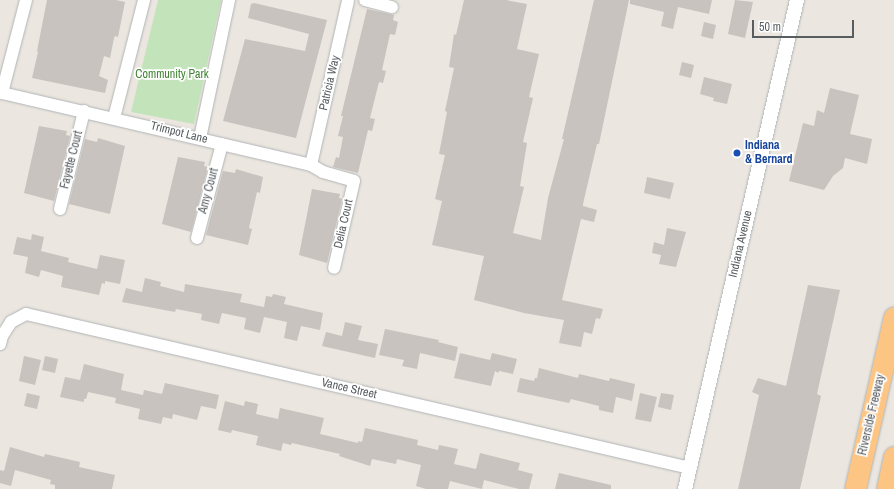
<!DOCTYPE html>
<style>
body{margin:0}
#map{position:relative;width:894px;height:489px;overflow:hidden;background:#ebe6df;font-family:"Archivo Narrow",sans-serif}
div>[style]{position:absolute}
.green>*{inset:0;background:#c3e4ba}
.building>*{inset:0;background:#c8c3be}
.roads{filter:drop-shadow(0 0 1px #b0b4b7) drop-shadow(0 0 1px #b0b4b7)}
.minor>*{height:12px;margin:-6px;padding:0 6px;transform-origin:6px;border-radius:6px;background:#fff}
.tertiary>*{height:14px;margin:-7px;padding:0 7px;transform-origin:7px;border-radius:7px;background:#fff}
.motorway>*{height:21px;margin:-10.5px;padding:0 10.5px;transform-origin:10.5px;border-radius:10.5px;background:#fdc584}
.dots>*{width:11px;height:11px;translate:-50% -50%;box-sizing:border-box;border:2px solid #fff;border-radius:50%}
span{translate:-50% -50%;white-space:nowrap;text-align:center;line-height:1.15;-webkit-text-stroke:3.5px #fff;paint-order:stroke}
.park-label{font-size:12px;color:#418334}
.street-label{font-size:12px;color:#585d60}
.transit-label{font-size:12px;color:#164399;font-weight:700}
.left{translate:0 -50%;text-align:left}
.scale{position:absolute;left:752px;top:20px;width:102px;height:18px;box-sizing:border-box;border:2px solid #585d60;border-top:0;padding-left:5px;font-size:12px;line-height:14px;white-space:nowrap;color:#585d60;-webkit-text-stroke:3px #fff;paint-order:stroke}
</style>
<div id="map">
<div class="green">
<div style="clip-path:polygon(158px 0,221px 0,194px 124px,131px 112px)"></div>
</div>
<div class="building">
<div style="clip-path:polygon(47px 0,116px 0,125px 2px,118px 37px,115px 36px,114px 38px,110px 58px,104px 56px,99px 76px,108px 80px,105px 93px,32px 78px,38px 52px,37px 51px)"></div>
<div style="clip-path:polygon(464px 0,506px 0,527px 4px,517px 49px,539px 54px,529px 97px,533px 98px,523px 142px,527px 143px,520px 186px,524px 187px,513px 233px,541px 240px,548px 198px,564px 139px,562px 139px,594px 0,629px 0,599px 144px,597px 144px,583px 204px,583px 206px,597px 210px,594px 222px,581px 219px,562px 300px,603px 309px,600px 319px,596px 318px,592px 334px,584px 332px,581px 347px,559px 343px,564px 320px,524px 313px,474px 300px,484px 256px,432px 245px,442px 201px,435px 199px,445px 155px,439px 154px,447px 112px,445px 111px,454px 68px,449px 67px,454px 34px,456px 35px)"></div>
<div style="clip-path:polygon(630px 0,712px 0,709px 14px,678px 7px,673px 29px,661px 26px,664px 12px,630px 4px)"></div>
<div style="clip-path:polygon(735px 0,753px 2px,745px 38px,728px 34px)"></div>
<div style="clip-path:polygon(254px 3px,327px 20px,296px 138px,223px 121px,245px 39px,305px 51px,309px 34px,248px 18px,251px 4px)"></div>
<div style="clip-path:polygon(367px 9px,394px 15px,393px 20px,398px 22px,395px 35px,390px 34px,382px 70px,386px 71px,383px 83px,379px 82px,370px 118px,375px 119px,372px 131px,368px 130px,358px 173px,333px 167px,336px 157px,339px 158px,343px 137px,338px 136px,343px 116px,341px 116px)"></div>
<div style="clip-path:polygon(704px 22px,716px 25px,713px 39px,701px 36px)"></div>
<div style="clip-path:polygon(682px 62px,694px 65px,691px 78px,679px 75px)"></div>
<div style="clip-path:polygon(704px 77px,732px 84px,727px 104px,713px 101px,714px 98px,700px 94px)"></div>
<div style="clip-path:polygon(830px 88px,859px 95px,850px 134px,872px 139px,867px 164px,845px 158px,843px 168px,833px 176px,824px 190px,789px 181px,803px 123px,814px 126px,817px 110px,824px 113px)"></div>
<div style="clip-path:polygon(39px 126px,67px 131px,66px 135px,70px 136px,54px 201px,24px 193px)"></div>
<div style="clip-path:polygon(98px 138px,125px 146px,110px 214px,69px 204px,85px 139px,97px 142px)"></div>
<div style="clip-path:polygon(178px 157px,205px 162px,204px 166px,208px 167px,191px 232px,162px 224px)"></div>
<div style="clip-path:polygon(236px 169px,263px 177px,260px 193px,257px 192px,249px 228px,252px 229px,248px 245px,206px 235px,223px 171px,235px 173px)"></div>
<div style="clip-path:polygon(647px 177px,674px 183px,670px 199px,644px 193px)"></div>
<div style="clip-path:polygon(312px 189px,340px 194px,339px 198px,342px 199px,327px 263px,299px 255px)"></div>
<div style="clip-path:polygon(667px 228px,686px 232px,676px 267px,659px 264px,661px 255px,652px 253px,654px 242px,664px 245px)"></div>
<div style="clip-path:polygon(32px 234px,44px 237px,41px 251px,69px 258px,68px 262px,97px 269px,100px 255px,125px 260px,120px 284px,105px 281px,105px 284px,102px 283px,99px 295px,61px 287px,63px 276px,41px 270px,39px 277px,25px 273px,28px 257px,13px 254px,17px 237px,31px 240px)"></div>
<div style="clip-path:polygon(145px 278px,161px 282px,160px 286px,184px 292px,185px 284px,242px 294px,240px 302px,264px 307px,266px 296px,272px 297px,273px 294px,286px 297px,284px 304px,323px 313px,320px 330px,301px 326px,297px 341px,284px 338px,287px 322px,264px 317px,260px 333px,244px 329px,246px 318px,222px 313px,219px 324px,201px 320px,202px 314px,176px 309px,175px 312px,122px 302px,126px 288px,142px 292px)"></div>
<div style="clip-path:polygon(808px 285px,840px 290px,817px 394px,821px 396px,800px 489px,738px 489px,759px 395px,752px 392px,758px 378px,786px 386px)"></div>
<div style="clip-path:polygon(345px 322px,362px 326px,358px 340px,378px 344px,375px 358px,322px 346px,326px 332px,342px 336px)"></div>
<div style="clip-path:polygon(385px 329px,439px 340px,438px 342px,458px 347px,455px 361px,420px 353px,417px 369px,402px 366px,404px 360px,379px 355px)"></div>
<div style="clip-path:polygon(460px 353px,490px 360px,492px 353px,517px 359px,513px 374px,499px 371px,498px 373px,495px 371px,491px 386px,454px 378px)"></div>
<div style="clip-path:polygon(24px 356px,41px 360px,35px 385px,19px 381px)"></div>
<div style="clip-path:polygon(45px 356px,58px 359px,55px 373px,42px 370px)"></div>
<div style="clip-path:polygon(84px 364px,124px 374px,121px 390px,143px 395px,144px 390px,162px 394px,165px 383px,219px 395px,216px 409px,201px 406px,197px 420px,173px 414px,172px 419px,163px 417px,161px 424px,138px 419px,140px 409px,115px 403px,116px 398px,88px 392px,86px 399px,84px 399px,84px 402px,60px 397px,65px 377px,80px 380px)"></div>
<div style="clip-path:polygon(539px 368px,578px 378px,579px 374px,609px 381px,610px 378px,635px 384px,632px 401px,616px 397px,613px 413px,599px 410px,599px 406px,571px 399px,569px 403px,517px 392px,520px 378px,534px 381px,535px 378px,537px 378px)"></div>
<div style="clip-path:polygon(27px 393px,40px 396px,37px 409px,24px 406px)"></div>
<div style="clip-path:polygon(640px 393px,657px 397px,651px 422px,635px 419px)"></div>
<div style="clip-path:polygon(661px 393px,674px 395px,671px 410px,658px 407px)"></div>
<div style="clip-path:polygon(225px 401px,244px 406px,245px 401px,258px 404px,256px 414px,278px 419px,280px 408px,324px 418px,320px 434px,358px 443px,358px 441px,362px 442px,365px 428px,418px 440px,417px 445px,438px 450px,439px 445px,458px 449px,454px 464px,476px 469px,480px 453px,520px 463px,518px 470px,533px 474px,529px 489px,519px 489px,484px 480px,482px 489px,450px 481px,448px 489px,426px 489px,416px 486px,421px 465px,397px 459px,396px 464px,372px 459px,370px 466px,339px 456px,340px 454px,292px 443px,291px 445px,283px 443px,281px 451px,256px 445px,258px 436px,232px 430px,231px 433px,218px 430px)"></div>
<div style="clip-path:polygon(10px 447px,44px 457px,45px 454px,80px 462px,79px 467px,115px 475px,112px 489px,55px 489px,55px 485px,50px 484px,51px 480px,15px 470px,11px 486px,0 483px,0 470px,4px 471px)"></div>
<div style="clip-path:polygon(559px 473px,611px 485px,611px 489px,555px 489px)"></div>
</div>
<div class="roads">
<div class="minor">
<div style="left:365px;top:0;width:28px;rotate:15deg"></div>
<div style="left:2px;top:93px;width:317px;rotate:13.1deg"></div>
<div style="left:311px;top:165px;width:14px;rotate:30deg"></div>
<div style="left:323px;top:172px;width:32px;rotate:16deg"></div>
<div style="left:354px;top:181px;width:89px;rotate:102.9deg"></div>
<div style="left:2px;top:93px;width:96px;rotate:-75.5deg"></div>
<div style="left:114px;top:118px;width:122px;rotate:-75.7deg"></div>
<div style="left:200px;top:138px;width:141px;rotate:-78.1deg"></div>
<div style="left:311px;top:165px;width:168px;rotate:-77.3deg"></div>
<div style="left:60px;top:209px;width:101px;rotate:-76.2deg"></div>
<div style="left:197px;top:238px;width:97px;rotate:-75.1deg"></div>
<div style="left:0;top:344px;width:8px;rotate:-76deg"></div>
<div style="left:2px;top:336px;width:17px;rotate:-57deg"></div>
<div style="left:11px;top:322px;width:17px;rotate:-28deg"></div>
<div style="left:26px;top:314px;width:682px;rotate:13.06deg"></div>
</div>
<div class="tertiary">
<div style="left:685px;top:489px;width:502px;rotate:-77.1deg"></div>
</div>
<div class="motorway">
<div style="left:855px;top:489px;width:176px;rotate:-77.2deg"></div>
<div style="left:887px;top:489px;width:33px;rotate:-78deg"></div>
</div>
</div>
<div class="dots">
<div style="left:737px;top:153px;background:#1a4fb4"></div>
</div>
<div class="park-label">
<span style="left:172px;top:75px">Community Park</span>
</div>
<div class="street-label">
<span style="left:330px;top:83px;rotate:-77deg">Patricia Way</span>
<span style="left:179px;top:133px;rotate:14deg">Trimpot Lane</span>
<span style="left:72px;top:160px;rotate:-76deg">Fayette Court</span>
<span style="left:209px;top:191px;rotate:-75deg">Amy Court</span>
<span style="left:344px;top:224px;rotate:-77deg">Delia Court</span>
<span style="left:741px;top:244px;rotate:-77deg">Indiana Avenue</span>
<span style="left:349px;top:389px;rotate:13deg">Vance Street</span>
<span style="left:872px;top:415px;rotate:-77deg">Riverside Freeway</span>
</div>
<div class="transit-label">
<span class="left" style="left:745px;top:153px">Indiana<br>&amp; Bernard</span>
</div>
<div class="scale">50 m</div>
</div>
